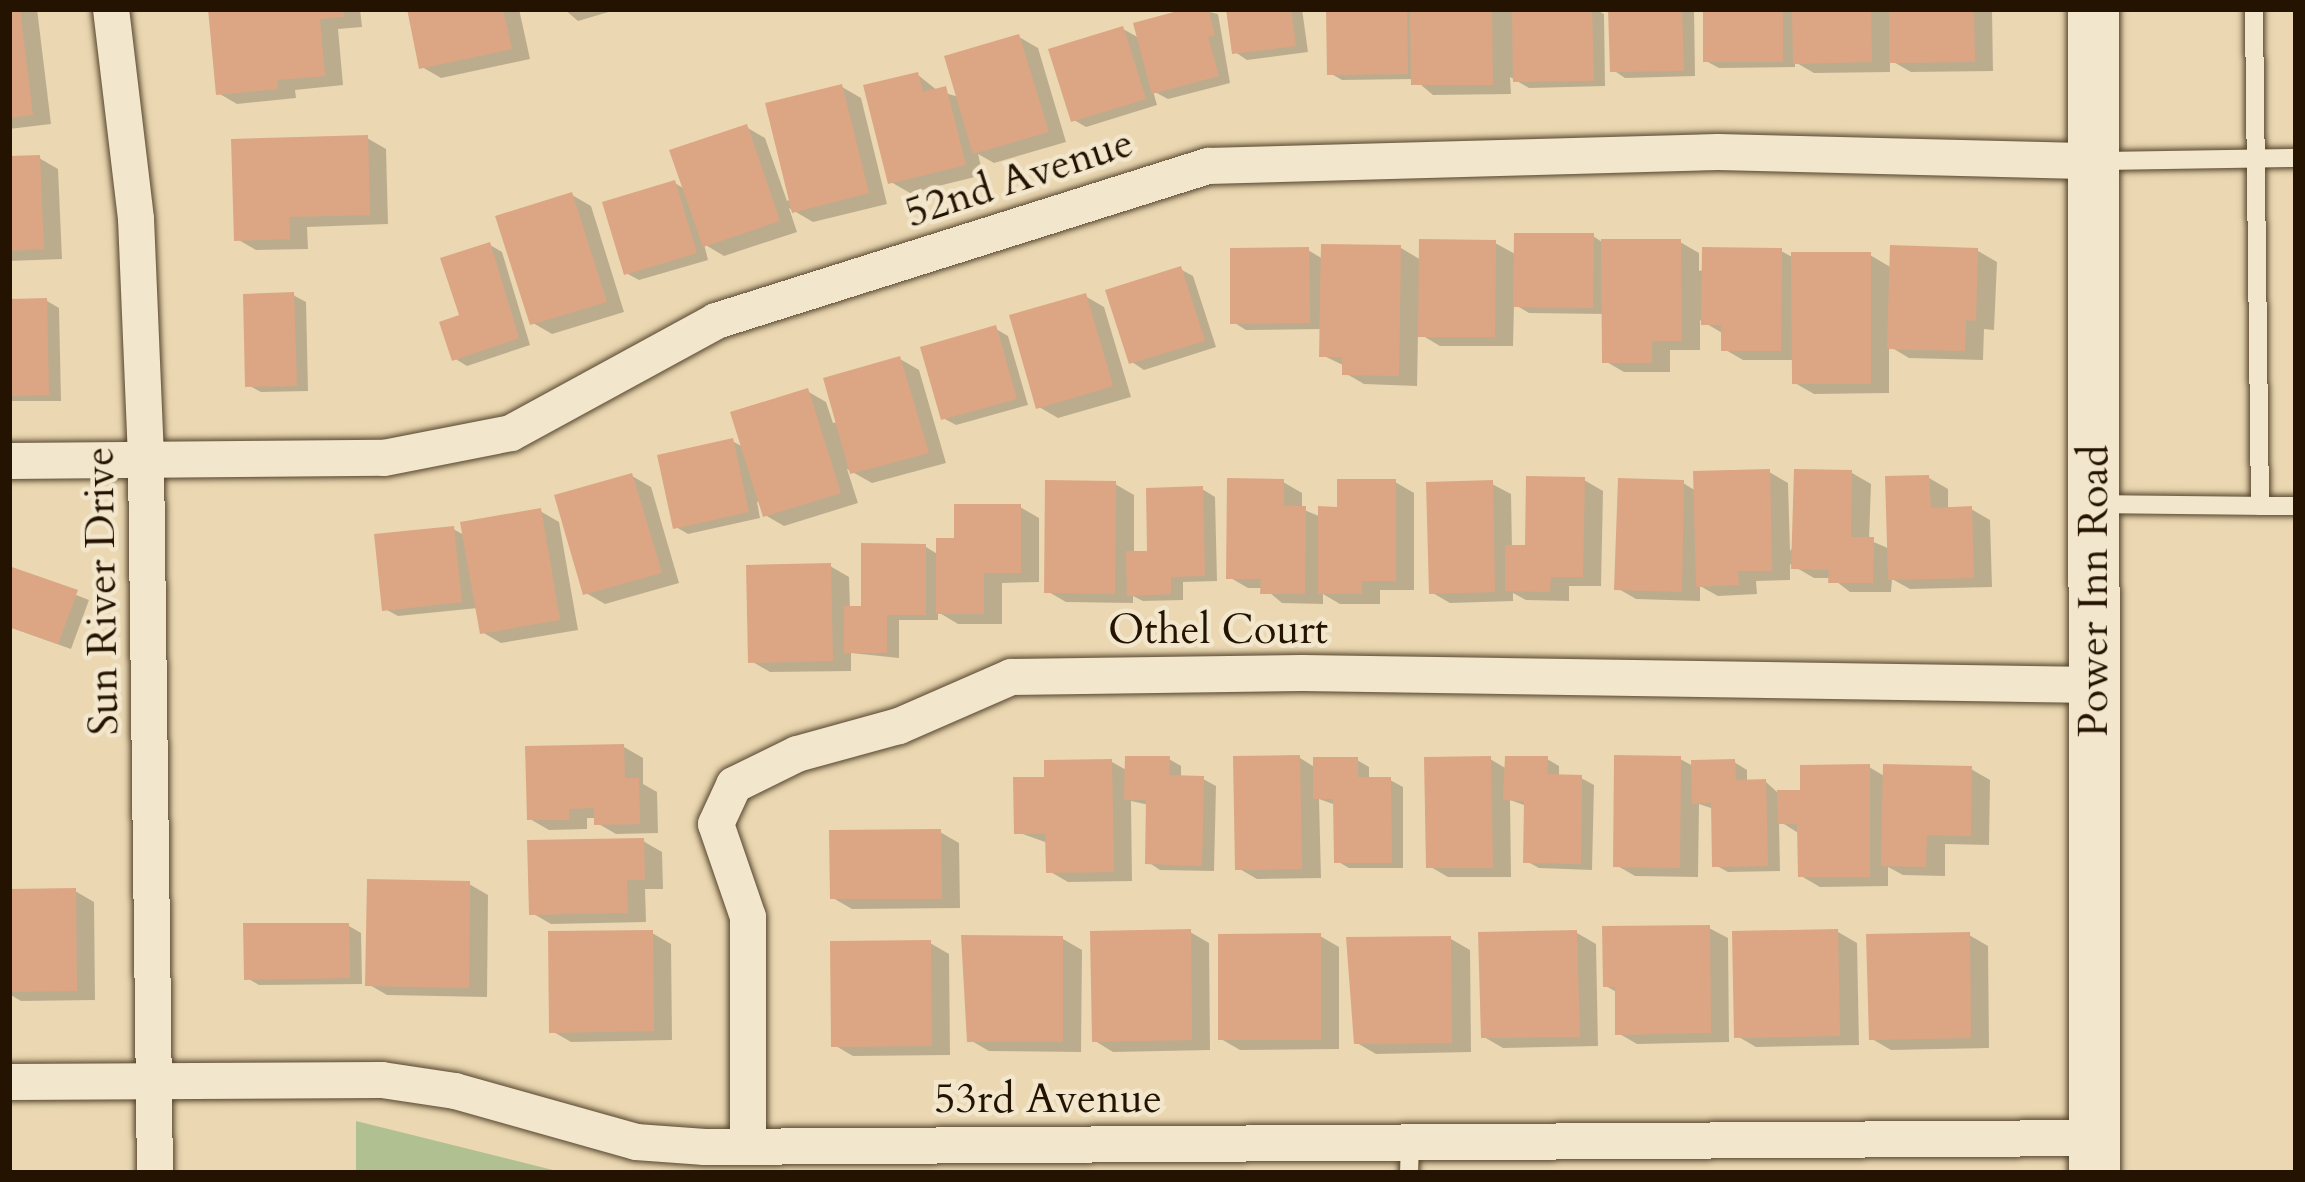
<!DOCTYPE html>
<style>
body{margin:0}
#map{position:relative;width:2305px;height:1182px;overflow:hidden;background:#ebd8b2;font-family:Cardo,serif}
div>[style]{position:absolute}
.green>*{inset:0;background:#b1c090}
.shadow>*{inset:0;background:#0003}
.building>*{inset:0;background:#dca685}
.roads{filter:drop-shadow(0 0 3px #55442c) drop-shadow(0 0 3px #55442c)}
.lane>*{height:18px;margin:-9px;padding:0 9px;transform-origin:9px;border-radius:9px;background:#f2e6cd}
.street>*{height:36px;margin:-18px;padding:0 18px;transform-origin:18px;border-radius:18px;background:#f2e6cd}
.secondary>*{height:51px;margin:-25.5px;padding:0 25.5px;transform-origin:25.5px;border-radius:25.5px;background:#f2e6cd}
span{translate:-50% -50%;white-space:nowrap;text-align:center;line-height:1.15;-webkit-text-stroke:9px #f2e6cd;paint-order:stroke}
.street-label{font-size:42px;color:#231300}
.frame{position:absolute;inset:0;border:12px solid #231300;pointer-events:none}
</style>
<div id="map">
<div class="green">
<div style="clip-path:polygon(356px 1121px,565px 1173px,356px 1173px)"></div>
</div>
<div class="shadow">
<div style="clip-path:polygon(9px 9px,37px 9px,51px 124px,9px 129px)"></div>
<div style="clip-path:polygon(211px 9px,360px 9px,362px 27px,338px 29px,343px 85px,295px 90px,296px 98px,237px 104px,218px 93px)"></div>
<div style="clip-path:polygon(410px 9px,519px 9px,530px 59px,441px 78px,422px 67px)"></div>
<div style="clip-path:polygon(564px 9px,611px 9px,612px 11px,578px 21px)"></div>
<div style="clip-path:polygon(1196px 9px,1218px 14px,1230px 83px,1168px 99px,1153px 91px,1157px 105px,1086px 127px,1074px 120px,1123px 29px,1141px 39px)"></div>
<div style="clip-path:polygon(1229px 9px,1302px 9px,1308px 52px,1247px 60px,1235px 52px)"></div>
<div style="clip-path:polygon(1329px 9px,1595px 9px,1604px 14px,1605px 86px,1529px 88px,1510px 77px,1511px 94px,1433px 95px,1414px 79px,1342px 80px,1330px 73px)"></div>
<div style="clip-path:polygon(1611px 9px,1694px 9px,1695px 76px,1625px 78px,1613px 70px)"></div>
<div style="clip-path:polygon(1706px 9px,1992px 9px,1993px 71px,1911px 72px,1890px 60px,1890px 72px,1814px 73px,1795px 62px,1795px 67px,1719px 68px,1706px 61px)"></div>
<div style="clip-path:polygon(1019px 37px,1038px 48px,1066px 142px,994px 163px,978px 154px,983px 175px,910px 193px,891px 182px,918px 75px,938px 91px,959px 97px)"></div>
<div style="clip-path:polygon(842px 87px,861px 98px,887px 204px,813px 222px,789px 208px,797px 232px,724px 256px,704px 244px,708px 260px,639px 280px,626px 273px,675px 183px,686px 190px,746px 127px,765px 138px,787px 201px,791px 199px)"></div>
<div style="clip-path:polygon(367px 138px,386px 149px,388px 224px,307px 227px,308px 249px,256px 250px,237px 239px)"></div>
<div style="clip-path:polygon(39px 158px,58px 169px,62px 259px,9px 261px,9px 159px)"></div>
<div style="clip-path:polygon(572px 195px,591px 206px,624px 312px,552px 334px,533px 323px)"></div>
<div style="clip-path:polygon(1593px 236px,1602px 242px,1680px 242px,1699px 253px,1699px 271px,1781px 251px,1794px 258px,1870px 255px,1892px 268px,1978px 251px,1997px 262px,1994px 330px,1984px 329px,1983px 360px,1909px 358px,1889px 346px,1889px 393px,1814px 394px,1795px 383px,1795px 360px,1743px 360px,1724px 349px,1724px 334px,1700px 320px,1700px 350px,1670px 350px,1670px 372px,1624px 372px,1605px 361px,1605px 314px,1529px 313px,1514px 304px,1513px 346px,1440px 346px,1418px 333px,1417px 386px,1364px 384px,1345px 373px,1345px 366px,1322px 355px,1322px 329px,1246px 330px,1233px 322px,1308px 250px,1323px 259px,1401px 248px,1421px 260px,1495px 243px,1517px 255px)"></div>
<div style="clip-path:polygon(490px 245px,502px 252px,530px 345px,467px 366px,454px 358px,463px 317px)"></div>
<div style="clip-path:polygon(1180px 269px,1193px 276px,1216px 347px,1144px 370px,1132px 362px)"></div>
<div style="clip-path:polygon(293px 295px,306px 302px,308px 391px,261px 392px,248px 385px)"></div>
<div style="clip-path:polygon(1085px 296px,1104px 307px,1131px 397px,1058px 418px,1039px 407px)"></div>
<div style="clip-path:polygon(47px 301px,59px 308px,61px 401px,9px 401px,9px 326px)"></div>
<div style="clip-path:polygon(996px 329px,1008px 336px,1028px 405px,956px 425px,943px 418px)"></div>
<div style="clip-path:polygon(900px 359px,919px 370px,946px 463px,872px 483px,847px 469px,858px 503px,784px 526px,765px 515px,761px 501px,757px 502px,760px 518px,688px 534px,676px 527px,732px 441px,745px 448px,807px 391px,826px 402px,833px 423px,838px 422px)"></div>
<div style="clip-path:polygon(1769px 472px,1788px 483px,1790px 551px,1852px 473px,1871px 484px,1869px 540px,1890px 549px,1929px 478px,1948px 489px,1948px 510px,1971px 509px,1990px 520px,1992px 587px,1910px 589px,1892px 579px,1891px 592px,1850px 592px,1832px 578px,1814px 578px,1790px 564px,1790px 580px,1756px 581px,1757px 594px,1718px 596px,1700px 586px,1700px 601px,1636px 599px,1617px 588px,1683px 483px,1696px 491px)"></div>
<div style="clip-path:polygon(632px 476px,651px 487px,679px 583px,605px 604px,586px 593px)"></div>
<div style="clip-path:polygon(1584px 480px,1603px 491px,1601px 586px,1569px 586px,1569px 601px,1526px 600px,1513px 593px,1513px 601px,1450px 603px,1431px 592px,1492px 484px,1511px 494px,1512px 548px,1528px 548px)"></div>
<div style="clip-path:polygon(1283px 482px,1302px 493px,1302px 509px,1321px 517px,1395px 482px,1414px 493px,1414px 590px,1380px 590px,1380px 604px,1340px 604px,1323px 594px,1323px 604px,1282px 603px,1264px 588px,1248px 588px,1229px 577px)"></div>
<div style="clip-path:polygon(1115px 484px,1134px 495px,1134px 554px,1150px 554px,1202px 489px,1215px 497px,1217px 581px,1183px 582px,1183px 600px,1143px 601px,1133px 596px,1133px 603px,1066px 602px,1047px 591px)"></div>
<div style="clip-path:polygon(1020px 507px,1039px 518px,1039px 582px,1002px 583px,1002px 624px,958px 624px,938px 612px,938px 620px,899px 620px,899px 658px,851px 653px,851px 671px,770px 672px,751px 661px,830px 566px,849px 577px,850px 609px,864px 609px,926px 547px,939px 555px)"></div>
<div style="clip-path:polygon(540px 511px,559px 522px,578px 630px,501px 643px,482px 632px,478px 608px,398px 616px,385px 609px,453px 529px,466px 536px)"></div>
<div style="clip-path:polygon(9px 569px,89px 600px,71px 649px,9px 627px)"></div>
<div style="clip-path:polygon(624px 747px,643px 758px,643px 784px,657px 792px,658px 833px,616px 834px,597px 823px,597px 818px,587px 818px,587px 829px,549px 830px,530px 819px)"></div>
<div style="clip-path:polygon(1300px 758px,1316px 768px,1357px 760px,1369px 767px,1369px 780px,1390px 780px,1403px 787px,1403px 868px,1349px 868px,1337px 861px,1336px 805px,1319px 799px,1321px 878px,1257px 879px,1238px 868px)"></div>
<div style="clip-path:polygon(1169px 759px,1181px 766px,1181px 779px,1203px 779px,1216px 786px,1214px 871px,1160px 870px,1148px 862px,1149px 805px,1131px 801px,1132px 881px,1068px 882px,1049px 871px,1048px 843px,1017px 832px,1047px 780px,1112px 762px,1128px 771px)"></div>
<div style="clip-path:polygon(1490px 759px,1507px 769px,1547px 759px,1559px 766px,1559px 777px,1581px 778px,1594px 785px,1592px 870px,1539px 868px,1526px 861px,1527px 806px,1510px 800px,1511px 877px,1448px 877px,1429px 866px)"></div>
<div style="clip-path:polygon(1680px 759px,1695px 767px,1734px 762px,1747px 770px,1747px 783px,1766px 782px,1778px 793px,1803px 793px,1869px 767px,1886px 777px,1971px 769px,1990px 780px,1989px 845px,1945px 844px,1945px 876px,1903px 875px,1888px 867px,1888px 886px,1820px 887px,1801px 876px,1800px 834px,1779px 821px,1780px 871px,1728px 872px,1715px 865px,1714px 809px,1699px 804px,1698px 877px,1635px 876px,1616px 865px)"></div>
<div style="clip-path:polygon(940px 832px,959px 843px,960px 908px,852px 909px,833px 898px)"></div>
<div style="clip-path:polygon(643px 841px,662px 852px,663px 889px,645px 889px,646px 922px,551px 924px,532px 913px)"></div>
<div style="clip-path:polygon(469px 884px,488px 895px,487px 997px,387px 995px,368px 984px)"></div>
<div style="clip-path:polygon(75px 891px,94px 902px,95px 1000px,21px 1001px,9px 994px,9px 892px)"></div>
<div style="clip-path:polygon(349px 926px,361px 933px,362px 984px,259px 985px,247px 978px)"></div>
<div style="clip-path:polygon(1709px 928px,1728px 938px,1729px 1042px,1637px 1044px,1618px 1033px,1618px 993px,1606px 986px)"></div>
<div style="clip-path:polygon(1190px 932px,1209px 943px,1210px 1050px,1113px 1052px,1095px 1041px)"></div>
<div style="clip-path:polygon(1838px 932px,1857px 943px,1859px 1045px,1756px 1047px,1737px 1036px)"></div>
<div style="clip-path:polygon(652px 933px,671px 944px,672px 1040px,571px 1042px,552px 1031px)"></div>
<div style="clip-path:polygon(1577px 933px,1596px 944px,1598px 1046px,1503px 1048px,1484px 1037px)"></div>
<div style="clip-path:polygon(1969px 935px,1988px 946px,1989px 1048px,1891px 1050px,1872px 1039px)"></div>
<div style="clip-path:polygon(1320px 936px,1339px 947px,1339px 1049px,1240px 1050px,1221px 1039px)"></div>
<div style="clip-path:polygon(964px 938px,1063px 939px,1082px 950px,1081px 1052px,989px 1051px,970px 1040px)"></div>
<div style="clip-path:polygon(1451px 939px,1470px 950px,1471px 1052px,1376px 1054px,1357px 1043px)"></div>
<div style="clip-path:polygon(930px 943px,949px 954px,950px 1055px,853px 1056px,834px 1045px)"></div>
</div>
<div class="building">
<div style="clip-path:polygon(9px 9px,20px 9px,33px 115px,9px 118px)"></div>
<div style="clip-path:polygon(208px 9px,343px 9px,344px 17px,320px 19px,325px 76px,277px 80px,278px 89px,216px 95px)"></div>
<div style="clip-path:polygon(407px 9px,503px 9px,512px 49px,419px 69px)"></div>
<div style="clip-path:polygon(1185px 9px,1208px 9px,1215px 35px,1208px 37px,1219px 76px,1152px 94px,1133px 23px)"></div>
<div style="clip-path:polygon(1226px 9px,1291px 9px,1296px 46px,1232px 54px)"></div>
<div style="clip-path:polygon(1326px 9px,1407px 9px,1408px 74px,1327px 75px)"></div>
<div style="clip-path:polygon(1410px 9px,1492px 9px,1493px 85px,1411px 85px)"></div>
<div style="clip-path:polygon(1512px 9px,1592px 9px,1594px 81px,1513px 82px)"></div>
<div style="clip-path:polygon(1608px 9px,1682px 9px,1684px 71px,1610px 72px)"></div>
<div style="clip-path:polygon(1703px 9px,1783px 9px,1783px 62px,1703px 62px)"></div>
<div style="clip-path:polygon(1792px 9px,1871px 9px,1872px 62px,1793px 64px)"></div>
<div style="clip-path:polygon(1889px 9px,1974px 9px,1975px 62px,1889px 63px)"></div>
<div style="clip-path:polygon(1123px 26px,1146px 99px,1071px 122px,1048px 49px)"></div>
<div style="clip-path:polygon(1019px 34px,1049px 132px,973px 154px,944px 56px)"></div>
<div style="clip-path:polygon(918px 72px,923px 92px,946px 86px,966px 165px,888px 184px,863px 85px)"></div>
<div style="clip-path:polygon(842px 84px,869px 193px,792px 213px,765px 103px)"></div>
<div style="clip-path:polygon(747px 124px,780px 221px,703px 247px,669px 150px)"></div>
<div style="clip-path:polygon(368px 135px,370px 215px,289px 217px,290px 239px,234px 241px,231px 139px)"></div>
<div style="clip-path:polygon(40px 155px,44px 249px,9px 251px,9px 156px)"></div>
<div style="clip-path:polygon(675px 180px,697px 253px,624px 275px,602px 202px)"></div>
<div style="clip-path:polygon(572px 192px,607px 302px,530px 325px,495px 216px)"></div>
<div style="clip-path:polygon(1514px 233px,1594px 233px,1593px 308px,1513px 307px)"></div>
<div style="clip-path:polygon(1419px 239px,1496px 240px,1495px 337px,1418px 337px)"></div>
<div style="clip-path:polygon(1601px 239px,1681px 239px,1682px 341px,1652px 341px,1652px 363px,1602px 363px)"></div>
<div style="clip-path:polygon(490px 242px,519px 338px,452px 361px,439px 322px,459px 315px,440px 258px)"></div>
<div style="clip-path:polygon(1321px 244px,1401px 245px,1399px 376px,1342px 375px,1342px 357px,1319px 357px)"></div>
<div style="clip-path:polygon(1890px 245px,1978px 248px,1976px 321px,1966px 320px,1965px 351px,1887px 349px)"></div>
<div style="clip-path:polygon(1309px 247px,1310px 323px,1230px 324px,1230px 248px)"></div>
<div style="clip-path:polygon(1702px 247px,1782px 248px,1781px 351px,1721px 351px,1721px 325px,1701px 325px)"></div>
<div style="clip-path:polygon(1791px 252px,1871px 252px,1871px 384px,1792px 384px)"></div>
<div style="clip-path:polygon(1181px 266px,1205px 341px,1129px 364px,1105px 290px)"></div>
<div style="clip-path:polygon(294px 292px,297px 386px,245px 387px,243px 294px)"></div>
<div style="clip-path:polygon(1086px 293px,1113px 386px,1036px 409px,1009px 315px)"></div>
<div style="clip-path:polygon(47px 298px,49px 395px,9px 396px,9px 299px)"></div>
<div style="clip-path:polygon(996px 325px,1017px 399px,941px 420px,920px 347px)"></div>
<div style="clip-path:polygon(900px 356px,929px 453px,850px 474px,823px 378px)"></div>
<div style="clip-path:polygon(808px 388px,841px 493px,763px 517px,730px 412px)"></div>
<div style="clip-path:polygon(733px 438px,749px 512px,673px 529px,657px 455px)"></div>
<div style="clip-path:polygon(1770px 469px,1772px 571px,1738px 571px,1739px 585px,1696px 587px,1693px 471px)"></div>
<div style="clip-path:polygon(1794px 469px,1852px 470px,1851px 537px,1874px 537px,1873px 583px,1828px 583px,1829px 570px,1791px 569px)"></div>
<div style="clip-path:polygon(632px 473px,662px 573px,583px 595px,554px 495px)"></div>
<div style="clip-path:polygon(1929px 475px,1931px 508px,1972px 506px,1974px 578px,1888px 580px,1885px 476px)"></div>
<div style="clip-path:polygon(1526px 476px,1585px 477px,1583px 577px,1551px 577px,1550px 592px,1505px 591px,1505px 545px,1525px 545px)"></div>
<div style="clip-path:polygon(1227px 478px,1284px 479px,1284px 506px,1306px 506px,1305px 594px,1260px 594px,1261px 579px,1226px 579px)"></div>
<div style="clip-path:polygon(1618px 478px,1684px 480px,1682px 592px,1614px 590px)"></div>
<div style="clip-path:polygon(1337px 479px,1396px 479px,1396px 581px,1362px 581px,1362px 594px,1318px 594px,1318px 506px,1337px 507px)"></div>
<div style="clip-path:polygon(1045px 480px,1116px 481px,1115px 594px,1044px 593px)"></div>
<div style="clip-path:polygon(1493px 480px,1495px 592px,1429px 594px,1426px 482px)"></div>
<div style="clip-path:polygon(1203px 486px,1205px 576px,1171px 577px,1171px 594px,1127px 596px,1126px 551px,1147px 551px,1146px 488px)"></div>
<div style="clip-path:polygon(954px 504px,1021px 504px,1021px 573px,984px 573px,984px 614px,936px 614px,936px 538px,954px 538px)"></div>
<div style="clip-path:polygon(541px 508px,560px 620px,480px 634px,460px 522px)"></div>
<div style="clip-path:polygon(454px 526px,462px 602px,382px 611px,374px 534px)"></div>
<div style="clip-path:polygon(861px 543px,926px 544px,926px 615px,887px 615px,887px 653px,844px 653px,844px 606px,861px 606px)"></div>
<div style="clip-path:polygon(831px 563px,833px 661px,748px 663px,746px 565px)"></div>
<div style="clip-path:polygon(9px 566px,78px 590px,58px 644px,9px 627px)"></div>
<div style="clip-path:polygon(624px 744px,625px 778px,639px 778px,640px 824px,594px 825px,594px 808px,569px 809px,569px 820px,527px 820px,525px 746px)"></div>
<div style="clip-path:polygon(1300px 755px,1302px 869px,1235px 870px,1233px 756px)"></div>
<div style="clip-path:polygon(1614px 755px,1681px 756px,1680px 868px,1613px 867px)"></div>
<div style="clip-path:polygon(1125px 756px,1170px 756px,1169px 775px,1204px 776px,1202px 866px,1145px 864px,1146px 800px,1124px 800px)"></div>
<div style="clip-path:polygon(1491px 756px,1493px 868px,1426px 868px,1424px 757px)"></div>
<div style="clip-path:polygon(1505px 756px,1548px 756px,1547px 774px,1582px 775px,1581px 864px,1523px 863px,1524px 801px,1503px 800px)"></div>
<div style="clip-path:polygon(1313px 757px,1358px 757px,1358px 777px,1391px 777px,1392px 863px,1334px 863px,1333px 799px,1313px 799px)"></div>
<div style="clip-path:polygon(1112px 759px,1114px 872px,1046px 873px,1045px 834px,1014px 834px,1013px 777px,1044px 777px,1044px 760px)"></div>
<div style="clip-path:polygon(1735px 759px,1736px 780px,1766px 779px,1768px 866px,1712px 867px,1711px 803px,1692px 804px,1691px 760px)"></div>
<div style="clip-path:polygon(1870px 764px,1870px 877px,1798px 877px,1797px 824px,1778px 824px,1777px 790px,1800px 790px,1800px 765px)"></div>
<div style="clip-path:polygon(1883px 764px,1972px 766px,1971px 836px,1927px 835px,1926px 867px,1881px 866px)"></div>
<div style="clip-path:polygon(941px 829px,942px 899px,830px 899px,829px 830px)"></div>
<div style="clip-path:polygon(644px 838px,645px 880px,627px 880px,628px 913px,529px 915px,527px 840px)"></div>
<div style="clip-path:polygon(367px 879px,470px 881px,469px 988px,365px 986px)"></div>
<div style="clip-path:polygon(76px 888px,77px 991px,9px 992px,9px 889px)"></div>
<div style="clip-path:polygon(243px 923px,349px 923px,350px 978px,244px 980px)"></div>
<div style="clip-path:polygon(1710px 925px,1711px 1033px,1615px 1035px,1615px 987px,1603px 987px,1602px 926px)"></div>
<div style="clip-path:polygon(1191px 929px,1192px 1040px,1092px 1042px,1090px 931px)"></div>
<div style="clip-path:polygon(1838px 929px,1840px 1036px,1734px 1038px,1732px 931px)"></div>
<div style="clip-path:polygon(653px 930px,654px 1031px,549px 1033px,548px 931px)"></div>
<div style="clip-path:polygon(1577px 930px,1580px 1037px,1481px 1038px,1478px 932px)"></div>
<div style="clip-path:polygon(1970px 932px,1971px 1038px,1869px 1040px,1866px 934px)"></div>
<div style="clip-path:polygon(1321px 933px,1321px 1040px,1218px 1040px,1218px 934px)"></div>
<div style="clip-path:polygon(961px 935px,1063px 936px,1063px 1042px,967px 1042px)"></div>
<div style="clip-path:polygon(1451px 936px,1452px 1043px,1354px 1044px,1346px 937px)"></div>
<div style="clip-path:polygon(931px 940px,932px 1046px,831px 1047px,830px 941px)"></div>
</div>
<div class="roads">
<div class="lane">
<div style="left:2097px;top:161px;width:199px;rotate:-0.9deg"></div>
<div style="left:2099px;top:504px;width:161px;rotate:0.7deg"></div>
<div style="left:2260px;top:506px;width:497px;rotate:-90.7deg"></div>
<div style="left:2260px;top:506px;width:36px"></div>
<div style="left:1409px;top:1173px;width:31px;rotate:-88deg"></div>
</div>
<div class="street">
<div style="left:111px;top:9px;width:211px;rotate:83.2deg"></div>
<div style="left:136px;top:219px;width:241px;rotate:87.6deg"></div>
<div style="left:146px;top:460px;width:713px;rotate:89.28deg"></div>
<div style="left:9px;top:461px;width:375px;rotate:-0.5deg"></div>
<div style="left:384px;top:458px;width:129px;rotate:-11.1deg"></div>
<div style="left:511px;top:433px;width:234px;rotate:-28.6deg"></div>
<div style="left:716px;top:321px;width:516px;rotate:-17.49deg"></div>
<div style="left:1208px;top:166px;width:510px;rotate:-1.57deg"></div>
<div style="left:1718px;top:152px;width:375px;rotate:1.4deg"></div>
<div style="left:9px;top:1082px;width:373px;rotate:-0.3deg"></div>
<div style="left:382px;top:1080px;width:74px;rotate:8.6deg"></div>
<div style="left:455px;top:1091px;width:188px;rotate:15.7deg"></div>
<div style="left:636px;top:1142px;width:69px;rotate:4.1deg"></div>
<div style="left:705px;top:1147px;width:1391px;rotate:-0.37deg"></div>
<div style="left:748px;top:1147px;width:230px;rotate:-90deg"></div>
<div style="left:748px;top:917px;width:98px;rotate:-109deg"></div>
<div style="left:716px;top:824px;width:43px;rotate:-65.2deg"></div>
<div style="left:734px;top:785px;width:70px;rotate:-26.2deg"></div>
<div style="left:797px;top:754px;width:106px;rotate:-15.4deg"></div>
<div style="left:899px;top:726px;width:122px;rotate:-23.6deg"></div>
<div style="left:1011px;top:677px;width:291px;rotate:-0.8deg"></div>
<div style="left:1302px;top:673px;width:793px;rotate:0.87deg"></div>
</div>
<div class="secondary">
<div style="left:2093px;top:9px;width:1164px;rotate:89.95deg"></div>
</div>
</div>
<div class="street-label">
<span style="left:1019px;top:178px;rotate:-18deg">52nd Avenue</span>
<span style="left:102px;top:591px;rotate:-91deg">Sun River Drive</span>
<span style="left:2094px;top:591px;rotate:-90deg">Power Inn Road</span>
<span style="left:1218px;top:630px">Othel Court</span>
<span style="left:1048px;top:1099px">53rd Avenue</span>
</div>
<div class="frame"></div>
</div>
